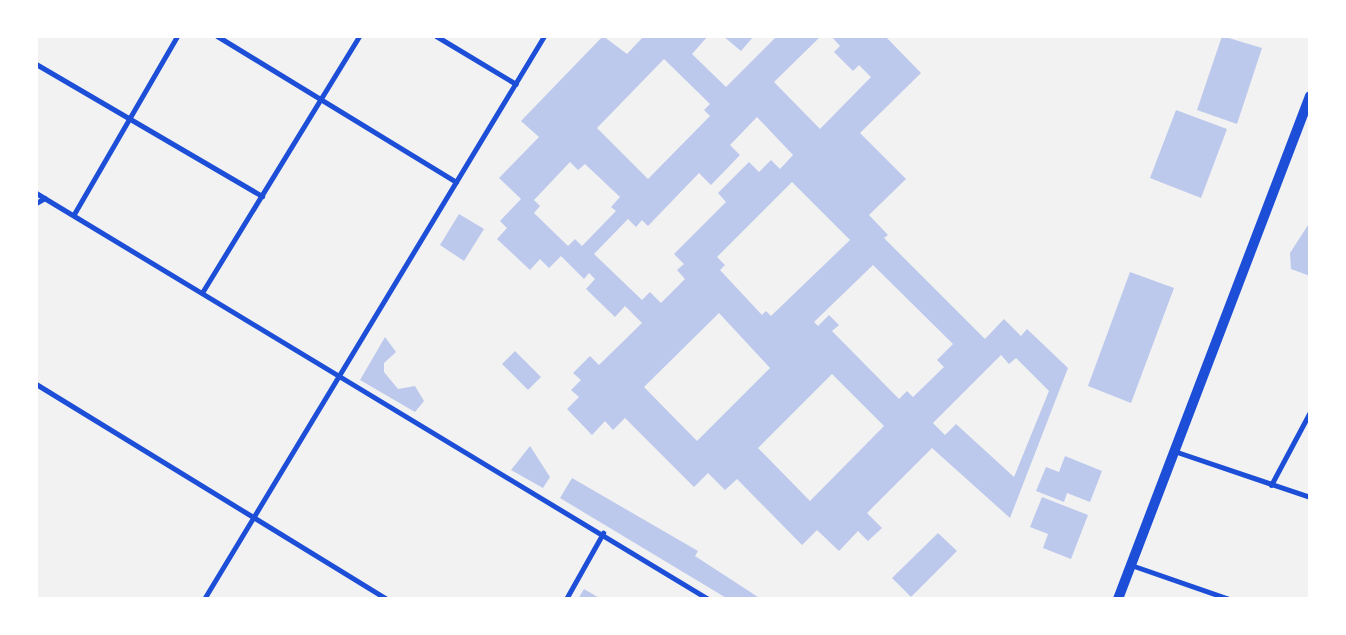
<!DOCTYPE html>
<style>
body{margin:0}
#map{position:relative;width:1346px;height:635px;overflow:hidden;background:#f2f2f2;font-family:Rubik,sans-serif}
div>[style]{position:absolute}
.building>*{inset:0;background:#bdc9ec}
.minor>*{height:5px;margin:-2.5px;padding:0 2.5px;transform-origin:2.5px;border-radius:2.5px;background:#1d4ed8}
.secondary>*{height:10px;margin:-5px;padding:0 5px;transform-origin:5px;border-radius:5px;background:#1d4ed8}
span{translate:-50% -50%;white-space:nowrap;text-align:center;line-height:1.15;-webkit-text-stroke:4px #fff;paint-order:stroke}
.frame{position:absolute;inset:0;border:38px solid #fff;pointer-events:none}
</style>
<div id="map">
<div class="building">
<div style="clip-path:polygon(evenodd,603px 36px,627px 54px,644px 36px,708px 36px,692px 54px,726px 87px,777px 36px,821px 36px,774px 82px,820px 129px,871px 77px,859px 65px,853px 71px,834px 52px,840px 46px,831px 36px,885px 36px,921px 73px,860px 133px,906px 179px,869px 215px,888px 235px,884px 238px,985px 339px,1004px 319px,1021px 336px,1027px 329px,1068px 368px,1010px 518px,932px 448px,867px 513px,882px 528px,868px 541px,858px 531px,839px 551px,817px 530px,802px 545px,737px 479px,725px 490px,708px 473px,694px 487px,625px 418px,613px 430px,605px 421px,592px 435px,567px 409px,579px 397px,571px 390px,581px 380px,573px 373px,590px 356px,599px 365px,642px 323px,625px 306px,615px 317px,586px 289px,595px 279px,589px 273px,584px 279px,561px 256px,549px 268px,540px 259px,530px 270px,497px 239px,507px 228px,500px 221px,521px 199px,499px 178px,539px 137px,521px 121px,603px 36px,664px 59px,710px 104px,704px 110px,710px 116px,648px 179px,597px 128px,664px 59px,603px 36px,757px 117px,793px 155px,780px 169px,771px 160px,759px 172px,749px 162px,718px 193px,726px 202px,674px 254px,684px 264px,677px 270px,685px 279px,661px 303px,650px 292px,642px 300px,594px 254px,628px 219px,636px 227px,642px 220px,648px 226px,699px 173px,711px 185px,740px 155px,730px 145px,757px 117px,603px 36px,570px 162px,578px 170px,585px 164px,620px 197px,611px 207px,616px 211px,582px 246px,575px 239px,568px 246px,534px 213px,540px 206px,534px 200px,570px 162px,603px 36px,792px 182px,850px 240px,771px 316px,766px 311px,762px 315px,720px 270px,725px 265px,717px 257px,792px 182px,603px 36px,873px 265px,953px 344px,937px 360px,944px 367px,913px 397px,907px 391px,899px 399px,832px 331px,839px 325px,829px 315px,818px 326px,814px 322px,873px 265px,603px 36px,719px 313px,770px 368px,697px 441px,644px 387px,719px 313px,603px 36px,1001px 355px,1009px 364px,1016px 358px,1049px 391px,1014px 477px,956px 424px,945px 435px,933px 423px,1001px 355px,603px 36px,832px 374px,884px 426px,810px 501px,758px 448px,832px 374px)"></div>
<div style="clip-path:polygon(723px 36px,754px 36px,741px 51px)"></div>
<div style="clip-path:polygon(1222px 36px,1262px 48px,1237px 124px,1197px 110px)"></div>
<div style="clip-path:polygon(1176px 110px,1227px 129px,1201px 198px,1150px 178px)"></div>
<div style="clip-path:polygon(459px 214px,484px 229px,464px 261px,440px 245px)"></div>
<div style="clip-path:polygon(1310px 222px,1310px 276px,1291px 269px,1290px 253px)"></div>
<div style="clip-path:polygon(1130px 272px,1174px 288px,1131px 403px,1088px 386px)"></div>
<div style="clip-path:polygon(385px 337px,396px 352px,384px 363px,384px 372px,398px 389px,415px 386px,424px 401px,415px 412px,360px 380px)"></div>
<div style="clip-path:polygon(515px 351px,541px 377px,528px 390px,502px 364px)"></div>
<div style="clip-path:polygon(530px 446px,550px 477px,543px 488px,511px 470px)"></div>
<div style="clip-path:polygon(1065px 456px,1102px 471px,1090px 502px,1067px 493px,1064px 502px,1036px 491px,1046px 467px,1059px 472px)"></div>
<div style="clip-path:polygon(572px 478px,698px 551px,695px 556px,761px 599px,728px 599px,560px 498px)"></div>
<div style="clip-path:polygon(1042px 497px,1088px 515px,1071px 559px,1043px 548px,1048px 534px,1030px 527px)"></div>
<div style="clip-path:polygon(938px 533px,957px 551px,911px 597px,892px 578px)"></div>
<div style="clip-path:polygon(584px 589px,601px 599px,578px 599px)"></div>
</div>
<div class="minor">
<div style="left:217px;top:36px;width:280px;rotate:31.4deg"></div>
<div style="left:436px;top:36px;width:93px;rotate:31deg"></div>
<div style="left:36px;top:64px;width:262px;rotate:30.3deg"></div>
<div style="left:36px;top:193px;width:785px;rotate:31.14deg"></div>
<div style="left:36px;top:203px;width:10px;rotate:-29deg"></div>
<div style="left:74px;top:214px;width:206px;rotate:-59.9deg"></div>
<div style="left:203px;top:291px;width:299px;rotate:-58.5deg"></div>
<div style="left:36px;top:384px;width:412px;rotate:31.5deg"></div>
<div style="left:1174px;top:451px;width:144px;rotate:18.7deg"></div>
<div style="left:1271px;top:485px;width:83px;rotate:-61.9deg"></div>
<div style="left:1131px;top:565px;width:104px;rotate:19.1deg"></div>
<div style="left:204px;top:599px;width:658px;rotate:-58.87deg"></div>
<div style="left:566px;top:599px;width:76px;rotate:-60.7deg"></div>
</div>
<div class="secondary">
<div style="left:1118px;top:599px;width:538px;rotate:-69.11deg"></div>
</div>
<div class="frame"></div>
</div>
